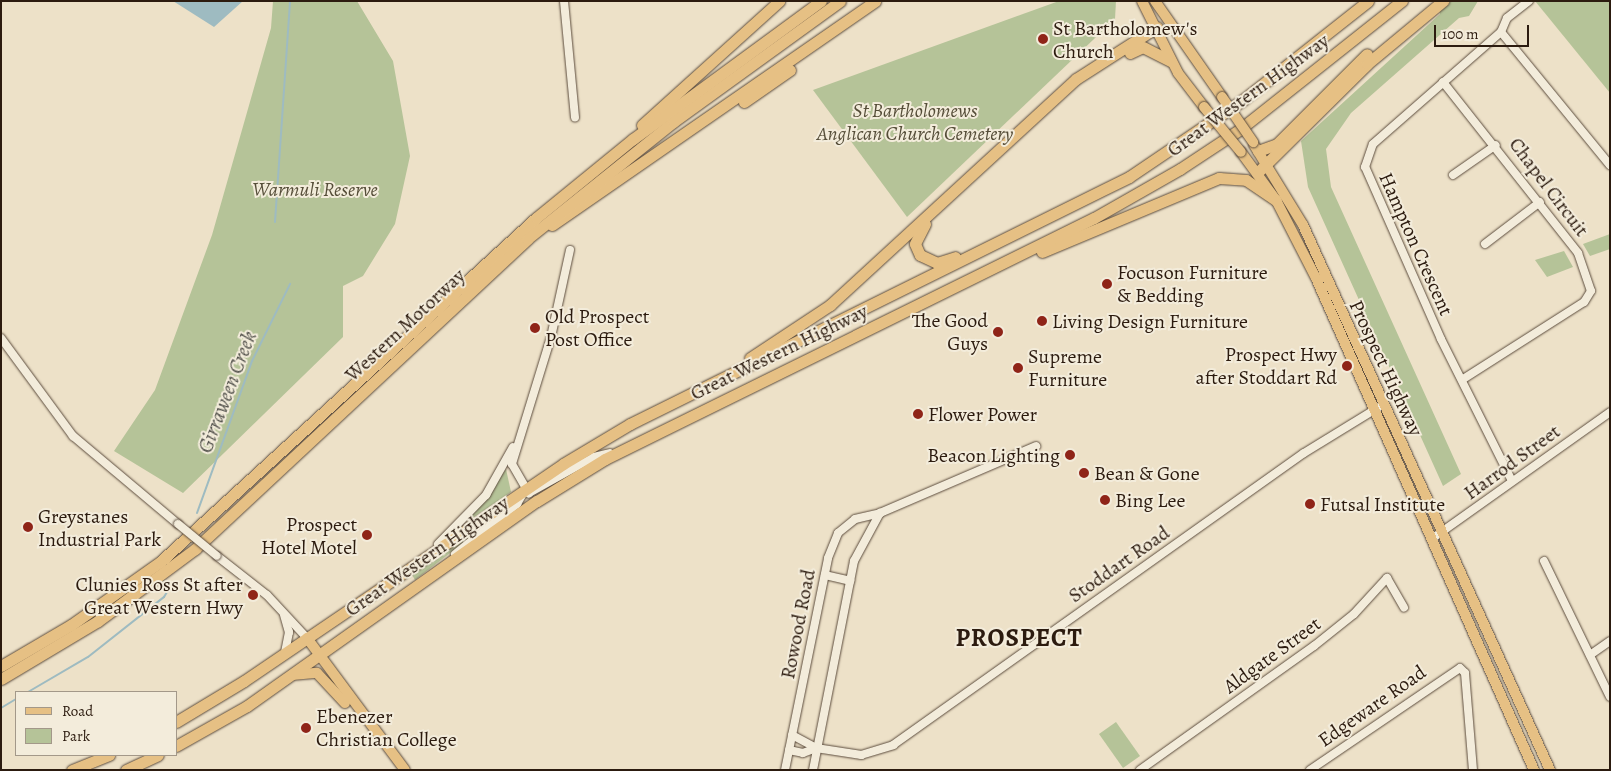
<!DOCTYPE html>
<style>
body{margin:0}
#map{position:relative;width:1611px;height:771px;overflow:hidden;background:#ede1c8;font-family:Alegreya,serif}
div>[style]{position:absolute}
.green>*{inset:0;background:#b5c398}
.water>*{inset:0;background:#9ebbc1}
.stream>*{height:2px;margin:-1px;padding:0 1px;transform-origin:1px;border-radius:1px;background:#9ebbc1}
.roads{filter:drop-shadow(0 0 1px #5c4c3d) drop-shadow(0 0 1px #5c4c3d)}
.minor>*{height:8px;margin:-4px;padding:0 4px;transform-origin:4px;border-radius:4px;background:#f3ecdb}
.major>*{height:10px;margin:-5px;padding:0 5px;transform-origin:5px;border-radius:5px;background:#e6c084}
.highway>*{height:11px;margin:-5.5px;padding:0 5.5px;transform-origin:5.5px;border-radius:5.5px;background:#e6c084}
.bridges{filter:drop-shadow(0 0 1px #5c4c3d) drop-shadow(0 0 1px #5c4c3d)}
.minor-bridge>*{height:8px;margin:-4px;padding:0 4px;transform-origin:4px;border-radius:4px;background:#f3ecdb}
.major-bridge>*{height:10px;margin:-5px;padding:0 5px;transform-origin:5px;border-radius:5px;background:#e6c084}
.dots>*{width:14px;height:14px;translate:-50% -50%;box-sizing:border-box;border:2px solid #f3ecdb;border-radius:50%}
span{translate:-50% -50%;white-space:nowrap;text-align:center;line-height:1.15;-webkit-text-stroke:4px #f3ecdb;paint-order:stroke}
.poi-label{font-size:20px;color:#2c1b0f}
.left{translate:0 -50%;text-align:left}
.right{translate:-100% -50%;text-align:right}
.street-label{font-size:20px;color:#2c1b0f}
.park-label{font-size:20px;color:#554d38;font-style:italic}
.water-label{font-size:21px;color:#54534d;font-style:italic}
.district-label{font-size:25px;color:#2c1b0f;font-weight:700;letter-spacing:1px}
.frame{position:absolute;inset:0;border:2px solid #2c1b0f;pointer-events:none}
.legend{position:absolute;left:15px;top:691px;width:162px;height:65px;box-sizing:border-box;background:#f3ecdb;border:1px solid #a39889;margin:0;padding:6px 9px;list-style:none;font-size:15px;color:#2c1b0f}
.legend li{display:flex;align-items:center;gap:10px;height:25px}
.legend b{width:25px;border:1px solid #a39889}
.scale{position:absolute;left:1434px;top:25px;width:95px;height:22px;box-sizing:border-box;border:2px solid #2c1b0f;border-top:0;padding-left:6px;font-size:15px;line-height:18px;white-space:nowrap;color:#2c1b0f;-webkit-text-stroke:4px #f3ecdb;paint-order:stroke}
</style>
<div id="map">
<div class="green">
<div style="clip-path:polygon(273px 1px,357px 1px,393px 61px,410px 156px,395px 224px,363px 276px,343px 286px,343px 337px,183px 493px,114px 451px,155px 390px,212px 235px,271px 28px)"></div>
<div style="clip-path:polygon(1059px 1px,1116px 1px,1115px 19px,907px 217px,813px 90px)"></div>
<div style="clip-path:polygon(1438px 1px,1478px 1px,1469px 16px,1459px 18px,1351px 113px,1326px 149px,1331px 187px,1461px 474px,1443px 486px,1308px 187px,1301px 141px,1440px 14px)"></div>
<div style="clip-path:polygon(1535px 1px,1610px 1px,1610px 93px)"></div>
<div style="clip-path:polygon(1610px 234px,1610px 249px,1590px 256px,1583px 244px)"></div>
<div style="clip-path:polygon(1564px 251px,1573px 267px,1547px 277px,1535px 260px)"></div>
<div style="clip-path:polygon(506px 469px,511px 492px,471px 519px,470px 517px)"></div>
<div style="clip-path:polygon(501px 511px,502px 513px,415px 580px,411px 573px)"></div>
<div style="clip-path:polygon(1116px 722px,1140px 756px,1123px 768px,1099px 734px)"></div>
</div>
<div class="water">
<div style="clip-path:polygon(173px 1px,243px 1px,214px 27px)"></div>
</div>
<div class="stream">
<div style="left:275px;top:222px;width:222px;rotate:-86.1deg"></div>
<div style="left:197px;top:513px;width:162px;rotate:-70.1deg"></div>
<div style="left:252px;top:361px;width:86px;rotate:-63.7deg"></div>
<div style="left:28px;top:692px;width:69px;rotate:-30.3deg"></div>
<div style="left:88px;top:657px;width:97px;rotate:-38.3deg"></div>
<div style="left:164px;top:597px;width:12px;rotate:-59deg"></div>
<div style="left:1px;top:708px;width:17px;rotate:-31deg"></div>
</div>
<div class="roads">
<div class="minor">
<div style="left:564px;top:1px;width:117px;rotate:84.6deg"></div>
<div style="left:1501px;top:32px;width:172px;rotate:50.7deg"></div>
<div style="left:1443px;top:82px;width:218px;rotate:51.7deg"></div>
<div style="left:1578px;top:253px;width:40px;rotate:71.1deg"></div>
<div style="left:1591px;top:291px;width:13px;rotate:122deg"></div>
<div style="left:1584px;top:302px;width:143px;rotate:147.5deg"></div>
<div style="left:1453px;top:175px;width:52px;rotate:-34.9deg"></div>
<div style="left:1485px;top:244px;width:69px;rotate:-37.4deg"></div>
<div style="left:570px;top:250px;width:89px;rotate:102.3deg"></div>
<div style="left:551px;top:337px;width:133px;rotate:107.1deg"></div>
<div style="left:512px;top:464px;width:34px;rotate:60deg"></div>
<div style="left:529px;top:493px;width:74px;rotate:-29deg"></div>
<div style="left:594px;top:457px;width:16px;rotate:-14deg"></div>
<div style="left:1px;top:338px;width:122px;rotate:53.7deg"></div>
<div style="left:73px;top:436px;width:137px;rotate:40deg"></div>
<div style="left:1512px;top:481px;width:159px;rotate:-116.6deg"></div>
<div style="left:1441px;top:339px;width:188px;rotate:-113.8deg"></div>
<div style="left:1365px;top:167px;width:24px;rotate:-71deg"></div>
<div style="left:1373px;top:144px;width:170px;rotate:-41.2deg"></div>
<div style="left:1501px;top:32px;width:15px;rotate:-67deg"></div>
<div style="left:1507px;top:18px;width:28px;rotate:-38deg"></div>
<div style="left:1433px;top:538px;width:217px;rotate:-35.4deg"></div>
<div style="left:438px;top:544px;width:69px;rotate:-45.6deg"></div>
<div style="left:486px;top:495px;width:55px;rotate:-60.6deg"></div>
<div style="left:455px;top:554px;width:80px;rotate:-38.9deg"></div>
<div style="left:517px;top:504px;width:14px;rotate:-60deg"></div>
<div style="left:217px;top:556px;width:63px;rotate:38deg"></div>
<div style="left:267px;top:595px;width:59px;rotate:47.1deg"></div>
<div style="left:1544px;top:561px;width:151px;rotate:64.1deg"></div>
<div style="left:825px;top:575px;width:26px;rotate:13deg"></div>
<div style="left:284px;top:615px;width:18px;rotate:74deg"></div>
<div style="left:289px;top:632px;width:21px;rotate:101deg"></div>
<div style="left:1590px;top:655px;width:24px;rotate:-35deg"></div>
<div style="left:792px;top:735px;width:27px;rotate:28deg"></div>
<div style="left:789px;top:750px;width:14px;rotate:12deg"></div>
<div style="left:803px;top:753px;width:14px;rotate:-21deg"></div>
<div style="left:816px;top:748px;width:46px;rotate:8.8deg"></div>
<div style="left:861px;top:755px;width:34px;rotate:-17deg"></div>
<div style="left:893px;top:745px;width:504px;rotate:-35.39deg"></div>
<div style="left:1304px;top:453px;width:88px;rotate:-31.5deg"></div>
<div style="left:785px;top:770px;width:216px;rotate:-78.5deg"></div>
<div style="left:828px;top:558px;width:27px;rotate:-68deg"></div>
<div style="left:838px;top:533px;width:22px;rotate:-39deg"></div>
<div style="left:855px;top:519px;width:26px;rotate:-13deg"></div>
<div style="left:880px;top:513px;width:170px;rotate:-23.2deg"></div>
<div style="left:813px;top:770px;width:213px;rotate:-78.9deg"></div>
<div style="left:854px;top:561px;width:55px;rotate:-61.6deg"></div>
<div style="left:1140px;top:770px;width:214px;rotate:-35.5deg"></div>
<div style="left:1314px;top:646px;width:51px;rotate:-38.7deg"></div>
<div style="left:1354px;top:614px;width:49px;rotate:-47.5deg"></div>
<div style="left:1387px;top:578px;width:34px;rotate:60deg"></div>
<div style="left:1310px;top:770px;width:181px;rotate:-34.2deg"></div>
<div style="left:1460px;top:668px;width:7px;rotate:45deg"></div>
<div style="left:1465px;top:673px;width:97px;rotate:85.3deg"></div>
</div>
<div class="major">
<div style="left:1142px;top:1px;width:80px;rotate:63.4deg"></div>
<div style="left:1178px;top:73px;width:43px;rotate:52.6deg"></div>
<div style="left:1155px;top:1px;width:117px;rotate:55.1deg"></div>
<div style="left:1254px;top:145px;width:94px;rotate:58.5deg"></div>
<div style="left:1303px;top:225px;width:598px;rotate:65.62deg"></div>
<div style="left:1241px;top:152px;width:59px;rotate:53.9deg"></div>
<div style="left:1276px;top:200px;width:88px;rotate:62.9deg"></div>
<div style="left:1316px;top:278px;width:538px;rotate:66.1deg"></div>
<div style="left:307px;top:638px;width:164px;rotate:53.4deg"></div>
<div style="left:292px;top:675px;width:25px;rotate:-5deg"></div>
<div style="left:317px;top:673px;width:41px;rotate:47deg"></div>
</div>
<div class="highway">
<div style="left:1130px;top:53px;width:14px;rotate:-25deg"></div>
<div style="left:1143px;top:47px;width:31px;rotate:27deg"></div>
<div style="left:744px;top:102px;width:56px;rotate:-34.8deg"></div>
<div style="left:642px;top:125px;width:185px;rotate:-42.1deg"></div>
<div style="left:1258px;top:151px;width:20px;rotate:-20deg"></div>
<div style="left:1277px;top:144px;width:127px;rotate:-45deg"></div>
<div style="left:1257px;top:173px;width:155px;rotate:-44.7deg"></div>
<div style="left:1367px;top:64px;width:99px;rotate:-39.7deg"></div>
<div style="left:925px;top:224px;width:22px;rotate:117deg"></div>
<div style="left:915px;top:244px;width:12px;rotate:66deg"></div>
<div style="left:920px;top:255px;width:19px;rotate:25deg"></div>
<div style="left:937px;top:263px;width:19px;rotate:-18deg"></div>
<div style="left:552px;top:225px;width:393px;rotate:-34.7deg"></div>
<div style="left:1042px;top:252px;width:192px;rotate:-22.7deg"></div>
<div style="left:1219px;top:178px;width:27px;rotate:4deg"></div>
<div style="left:1246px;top:180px;width:36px;rotate:34deg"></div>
<div style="left:750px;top:358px;width:96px;rotate:-33.5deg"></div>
<div style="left:830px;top:305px;width:334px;rotate:-42.6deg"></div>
<div style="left:1076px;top:79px;width:96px;rotate:-32.7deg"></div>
<div style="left:1px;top:666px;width:81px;rotate:-30.4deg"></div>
<div style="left:71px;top:625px;width:109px;rotate:-35.3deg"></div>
<div style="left:160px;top:562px;width:510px;rotate:-42.46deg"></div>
<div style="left:536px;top:218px;width:125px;rotate:-39.2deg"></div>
<div style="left:633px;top:139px;width:233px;rotate:-36.3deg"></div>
<div style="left:1px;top:679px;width:113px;rotate:-30.9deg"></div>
<div style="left:98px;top:621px;width:121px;rotate:-36.6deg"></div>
<div style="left:195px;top:549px;width:454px;rotate:-43deg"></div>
<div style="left:527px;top:239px;width:187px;rotate:-38.7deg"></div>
<div style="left:673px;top:122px;width:206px;rotate:-35.9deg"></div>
<div style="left:176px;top:722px;width:79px;rotate:-31.1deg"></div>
<div style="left:244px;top:681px;width:386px;rotate:-34.2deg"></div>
<div style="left:563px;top:464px;width:78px;rotate:-30.8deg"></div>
<div style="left:630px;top:424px;width:557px;rotate:-26.33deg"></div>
<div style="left:1129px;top:177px;width:139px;rotate:-34.1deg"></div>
<div style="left:1244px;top:99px;width:158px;rotate:-38.3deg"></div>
<div style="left:176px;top:746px;width:81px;rotate:-29.4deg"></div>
<div style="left:247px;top:706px;width:355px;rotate:-35.3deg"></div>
<div style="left:537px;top:501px;width:80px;rotate:-31.7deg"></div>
<div style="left:605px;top:459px;width:545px;rotate:-26.24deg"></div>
<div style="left:1094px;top:218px;width:99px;rotate:-29.7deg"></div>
<div style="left:1180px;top:169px;width:71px;rotate:-33.5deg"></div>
<div style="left:1239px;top:130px;width:208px;rotate:-38.4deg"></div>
<div style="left:72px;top:770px;width:40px;rotate:-22deg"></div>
<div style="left:126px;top:770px;width:35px;rotate:-25deg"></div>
</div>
</div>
<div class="bridges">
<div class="minor-bridge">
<div style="left:178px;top:524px;width:50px;rotate:39.4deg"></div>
</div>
<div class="major-bridge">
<div style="left:1222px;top:97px;width:55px;rotate:55.4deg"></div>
<div style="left:1204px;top:107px;width:58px;rotate:50.6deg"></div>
</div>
</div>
<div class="dots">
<div style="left:1043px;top:39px;background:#8f2418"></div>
<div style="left:1107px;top:284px;background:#8f2418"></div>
<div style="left:1042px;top:321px;background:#8f2418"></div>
<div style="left:535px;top:328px;background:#8f2418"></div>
<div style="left:998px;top:332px;background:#8f2418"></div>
<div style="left:1347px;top:366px;background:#8f2418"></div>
<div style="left:1018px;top:368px;background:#8f2418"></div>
<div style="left:918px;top:414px;background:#8f2418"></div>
<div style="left:1070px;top:455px;background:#8f2418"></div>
<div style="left:1084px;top:473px;background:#8f2418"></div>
<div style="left:1105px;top:500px;background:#8f2418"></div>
<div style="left:1310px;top:504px;background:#8f2418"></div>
<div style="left:28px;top:527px;background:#8f2418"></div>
<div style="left:367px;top:535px;background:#8f2418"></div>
<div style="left:253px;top:595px;background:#8f2418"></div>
<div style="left:306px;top:728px;background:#8f2418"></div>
</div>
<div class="poi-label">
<span class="left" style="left:1053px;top:40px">St Bartholomew's<br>Church</span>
<span class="left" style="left:1117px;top:284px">Focuson Furniture<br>&amp; Bedding</span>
<span class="left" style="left:545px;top:328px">Old Prospect<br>Post Office</span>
<span class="right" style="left:988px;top:332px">The Good<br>Guys</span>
<span class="left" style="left:1052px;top:321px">Living Design Furniture</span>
<span class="right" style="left:1337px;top:366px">Prospect Hwy<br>after Stoddart Rd</span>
<span class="left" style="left:1028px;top:368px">Supreme<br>Furniture</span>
<span class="left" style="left:928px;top:414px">Flower Power</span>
<span class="right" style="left:1060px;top:455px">Beacon Lighting</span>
<span class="left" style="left:1094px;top:473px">Bean &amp; Gone</span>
<span class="left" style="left:1115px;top:500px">Bing Lee</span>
<span class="left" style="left:1320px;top:504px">Futsal Institute</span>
<span class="left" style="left:38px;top:528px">Greystanes<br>Industrial Park</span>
<span class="right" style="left:357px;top:536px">Prospect<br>Hotel Motel</span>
<span class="right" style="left:243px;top:596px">Clunies Ross St after<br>Great Western Hwy</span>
<span class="left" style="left:316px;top:728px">Ebenezer<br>Christian College</span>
</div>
<div class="street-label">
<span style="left:1248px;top:95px;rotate:-36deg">Great Western Highway</span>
<span style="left:1549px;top:187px;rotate:53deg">Chapel Circuit</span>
<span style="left:1416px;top:244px;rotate:66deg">Hampton Crescent</span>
<span style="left:405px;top:325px;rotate:-43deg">Western Motorway</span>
<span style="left:779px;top:352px;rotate:-26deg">Great Western Highway</span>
<span style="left:1386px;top:368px;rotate:65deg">Prospect Highway</span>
<span style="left:1512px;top:462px;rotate:-36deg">Harrod Street</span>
<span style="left:427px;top:556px;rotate:-35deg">Great Western Highway</span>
<span style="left:1119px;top:564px;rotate:-35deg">Stoddart Road</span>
<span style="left:798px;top:624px;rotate:-79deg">Rowood Road</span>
<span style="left:1272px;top:655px;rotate:-36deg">Aldgate Street</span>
<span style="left:1372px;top:706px;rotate:-35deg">Edgeware Road</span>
</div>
<div class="park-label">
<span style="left:915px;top:122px">St Bartholomews<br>Anglican Church Cemetery</span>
<span style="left:315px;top:189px">Warmuli Reserve</span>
</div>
<div class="water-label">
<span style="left:227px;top:392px;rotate:-69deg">Girraween Creek</span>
</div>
<div class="district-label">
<span style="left:1019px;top:638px">PROSPECT</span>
</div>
<div class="frame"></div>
<ul class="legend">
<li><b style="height:6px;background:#e6c084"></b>Road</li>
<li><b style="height:14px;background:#b5c398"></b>Park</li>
</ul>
<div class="scale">100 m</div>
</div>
